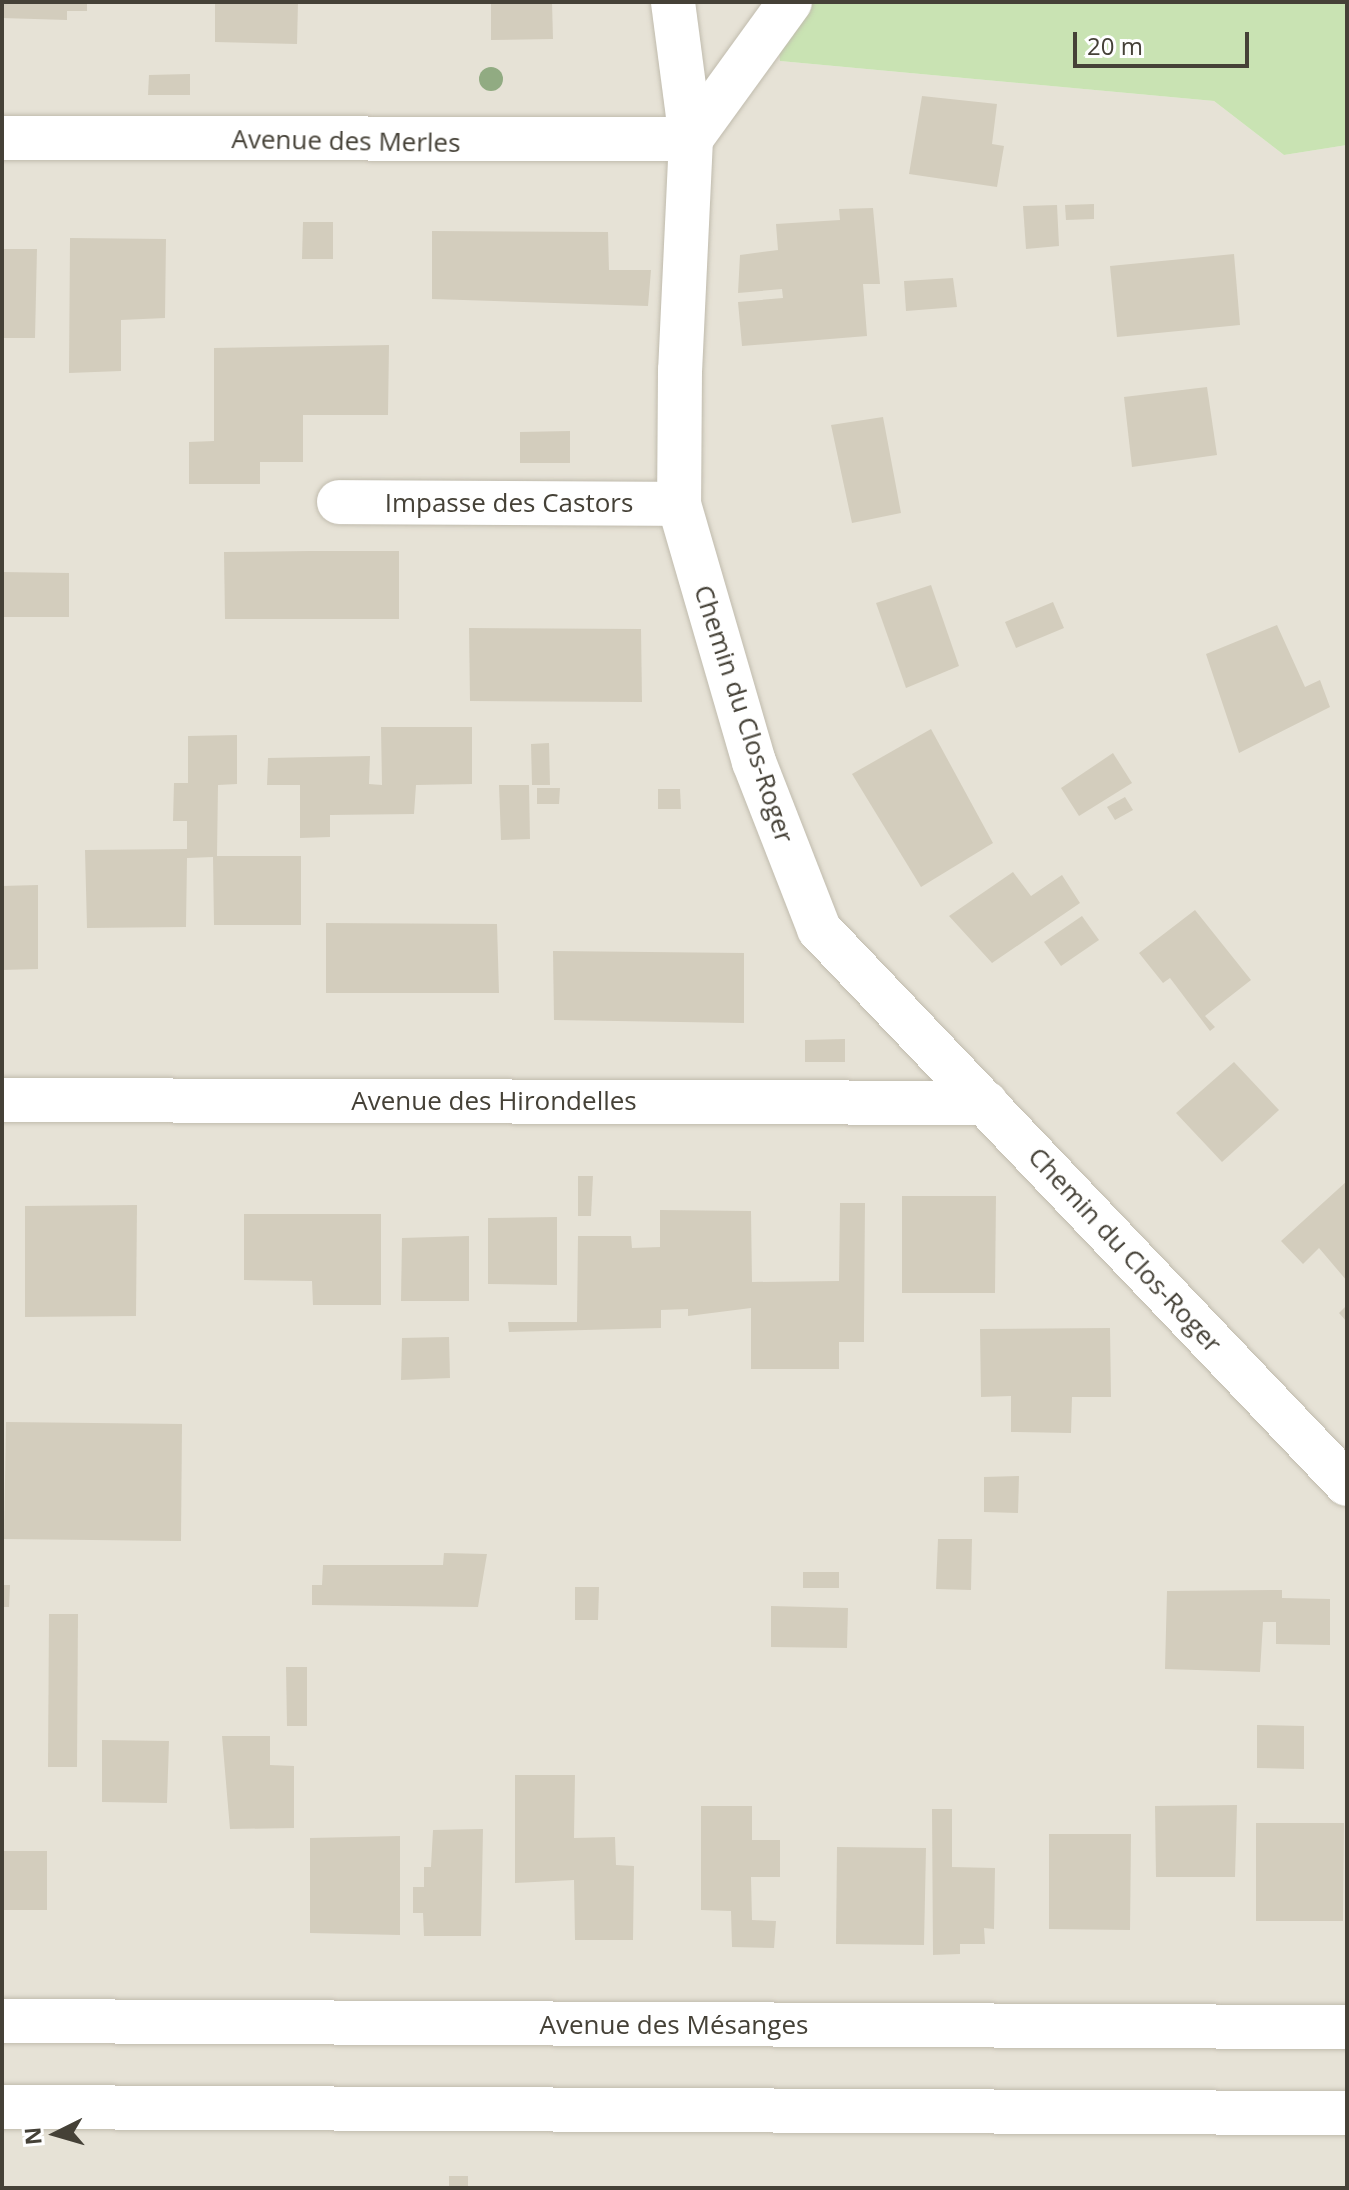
<!DOCTYPE html>
<meta charset="utf-8">
<style>
body{margin:0}
#map{position:relative;width:1349px;height:2190px;overflow:hidden;background:#f2f0e7;font-family:"Open Sans",sans-serif}
div>[style]{position:absolute}
.residential>*{inset:0;background:#e6e2d6}
.green>*{inset:0;background:#c9e3b3}
.building>*{inset:0;background:#d3cdbd}
.roads{filter:drop-shadow(0 0 2px #c0bbad) drop-shadow(0 0 2px #c0bbad)}
.minor>*{height:44px;margin:-22px;padding:0 22px;transform-origin:22px;border-radius:22px;background:#fff}
.trees>*{width:24px;height:24px;margin:-12px;border-radius:50%;background:#91ab82}
span{translate:-50% -50%;white-space:nowrap;text-align:center;line-height:1.15;-webkit-text-stroke:6px #fff;paint-order:stroke}
.street-label{font-size:26px;color:#454137}
.frame{position:absolute;inset:0;border:4px solid #454137;pointer-events:none}
.north{position:absolute;left:16px;top:2094px;width:80px;height:80px;-webkit-text-stroke:6px #fff;paint-order:stroke;rotate:265deg;font-size:22px;font-weight:700;line-height:32px;text-align:center;color:#454137}
.north::after{content:'';display:block;margin:auto;width:28px;height:36px;background:#454137;clip-path:polygon(50% 0,100% 100%,50% 72%,0 100%)}
.scale{position:absolute;left:1073px;top:32px;width:176px;height:36px;box-sizing:border-box;border:4px solid #454137;border-top:0;padding-left:10px;font-size:24px;line-height:28px;white-space:nowrap;color:#454137;-webkit-text-stroke:6px #fff;paint-order:stroke}
</style>
<div id="map">
<div class="residential">
<div style="clip-path:polygon(2px 2px,799px 2px,780px 61px,1214px 101px,1284px 155px,1347px 145px,1347px 2188px,2px 2188px)"></div>
</div>
<div class="green">
<div style="clip-path:polygon(799px 2px,1347px 2px,1347px 145px,1284px 155px,1214px 101px,780px 61px,777px 22px)"></div>
</div>
<div class="building">
<div style="clip-path:polygon(2px 2px,87px 2px,87px 11px,67px 11px,67px 20px,2px 18px)"></div>
<div style="clip-path:polygon(215px 2px,298px 2px,297px 44px,215px 42px)"></div>
<div style="clip-path:polygon(491px 2px,552px 2px,553px 39px,491px 40px)"></div>
<div style="clip-path:polygon(190px 74px,190px 95px,148px 95px,149px 75px)"></div>
<div style="clip-path:polygon(922px 96px,997px 104px,992px 144px,1004px 146px,997px 187px,909px 174px)"></div>
<div style="clip-path:polygon(1094px 204px,1094px 219px,1066px 220px,1065px 205px)"></div>
<div style="clip-path:polygon(1057px 205px,1059px 246px,1026px 249px,1023px 206px)"></div>
<div style="clip-path:polygon(873px 208px,880px 284px,863px 284px,867px 336px,742px 346px,738px 302px,783px 298px,782px 289px,738px 293px,740px 255px,778px 250px,776px 224px,840px 220px,839px 209px)"></div>
<div style="clip-path:polygon(303px 222px,333px 222px,333px 259px,302px 259px)"></div>
<div style="clip-path:polygon(432px 231px,608px 232px,609px 270px,651px 270px,648px 306px,432px 299px)"></div>
<div style="clip-path:polygon(70px 238px,166px 239px,165px 318px,121px 320px,121px 371px,69px 373px)"></div>
<div style="clip-path:polygon(2px 249px,37px 249px,35px 338px,2px 338px)"></div>
<div style="clip-path:polygon(1234px 254px,1240px 325px,1117px 337px,1110px 266px)"></div>
<div style="clip-path:polygon(953px 278px,957px 307px,906px 311px,904px 281px)"></div>
<div style="clip-path:polygon(389px 345px,388px 415px,303px 415px,303px 462px,260px 462px,260px 484px,189px 484px,189px 442px,214px 441px,214px 348px)"></div>
<div style="clip-path:polygon(1207px 387px,1217px 455px,1132px 467px,1124px 397px)"></div>
<div style="clip-path:polygon(883px 417px,901px 513px,852px 523px,831px 425px)"></div>
<div style="clip-path:polygon(570px 431px,570px 463px,520px 463px,520px 432px)"></div>
<div style="clip-path:polygon(310px 551px,399px 551px,399px 619px,225px 619px,224px 552px)"></div>
<div style="clip-path:polygon(2px 572px,69px 573px,69px 617px,2px 617px)"></div>
<div style="clip-path:polygon(931px 585px,959px 666px,906px 688px,876px 603px)"></div>
<div style="clip-path:polygon(1053px 602px,1064px 628px,1016px 648px,1005px 622px)"></div>
<div style="clip-path:polygon(1277px 625px,1305px 687px,1320px 680px,1330px 707px,1239px 753px,1206px 654px)"></div>
<div style="clip-path:polygon(469px 628px,641px 629px,642px 702px,470px 701px)"></div>
<div style="clip-path:polygon(381px 727px,472px 727px,472px 784px,416px 785px,414px 814px,330px 815px,330px 837px,300px 838px,300px 785px,267px 785px,268px 758px,370px 756px,369px 784px,382px 785px)"></div>
<div style="clip-path:polygon(931px 729px,993px 843px,921px 887px,852px 774px)"></div>
<div style="clip-path:polygon(237px 735px,237px 784px,218px 785px,217px 856px,301px 856px,301px 925px,214px 925px,213px 857px,187px 858px,186px 927px,87px 928px,85px 850px,187px 849px,187px 821px,173px 821px,174px 783px,188px 783px,188px 736px)"></div>
<div style="clip-path:polygon(549px 743px,550px 785px,532px 785px,531px 744px)"></div>
<div style="clip-path:polygon(1113px 753px,1132px 783px,1079px 816px,1061px 788px)"></div>
<div style="clip-path:polygon(499px 785px,529px 785px,530px 839px,501px 840px)"></div>
<div style="clip-path:polygon(537px 788px,560px 788px,559px 804px,537px 804px)"></div>
<div style="clip-path:polygon(658px 789px,680px 789px,681px 809px,658px 809px)"></div>
<div style="clip-path:polygon(1125px 797px,1133px 810px,1115px 820px,1107px 807px)"></div>
<div style="clip-path:polygon(1013px 872px,1031px 896px,1062px 875px,1080px 903px,992px 963px,949px 916px)"></div>
<div style="clip-path:polygon(38px 885px,38px 969px,2px 970px,2px 886px)"></div>
<div style="clip-path:polygon(1195px 910px,1251px 980px,1205px 1016px,1215px 1027px,1210px 1031px,1170px 978px,1163px 983px,1139px 953px)"></div>
<div style="clip-path:polygon(1082px 916px,1099px 940px,1061px 966px,1044px 942px)"></div>
<div style="clip-path:polygon(326px 923px,497px 924px,499px 993px,326px 993px)"></div>
<div style="clip-path:polygon(553px 951px,744px 953px,744px 1023px,554px 1020px)"></div>
<div style="clip-path:polygon(845px 1039px,845px 1062px,805px 1062px,805px 1040px)"></div>
<div style="clip-path:polygon(1234px 1062px,1279px 1110px,1222px 1162px,1176px 1113px)"></div>
<div style="clip-path:polygon(578px 1176px,593px 1176px,591px 1216px,578px 1216px)"></div>
<div style="clip-path:polygon(1347px 1181px,1347px 1281px,1319px 1248px,1303px 1264px,1281px 1241px)"></div>
<div style="clip-path:polygon(902px 1196px,996px 1196px,995px 1293px,902px 1293px)"></div>
<div style="clip-path:polygon(840px 1203px,865px 1203px,864px 1329px,864px 1342px,839px 1342px,839px 1369px,751px 1369px,751px 1308px,688px 1316px,688px 1309px,661px 1310px,661px 1328px,509px 1332px,508px 1322px,577px 1322px,578px 1236px,631px 1236px,632px 1248px,660px 1247px,660px 1210px,751px 1211px,752px 1282px,839px 1281px)"></div>
<div style="clip-path:polygon(137px 1205px,136px 1316px,25px 1317px,25px 1206px)"></div>
<div style="clip-path:polygon(244px 1214px,381px 1214px,381px 1305px,313px 1305px,312px 1281px,244px 1280px)"></div>
<div style="clip-path:polygon(557px 1217px,557px 1285px,488px 1284px,488px 1218px)"></div>
<div style="clip-path:polygon(469px 1236px,469px 1301px,401px 1301px,402px 1238px)"></div>
<div style="clip-path:polygon(1347px 1305px,1347px 1322px,1339px 1313px)"></div>
<div style="clip-path:polygon(1110px 1328px,1111px 1397px,1072px 1397px,1071px 1433px,1011px 1432px,1011px 1396px,981px 1397px,980px 1329px)"></div>
<div style="clip-path:polygon(449px 1337px,450px 1378px,401px 1380px,402px 1338px)"></div>
<div style="clip-path:polygon(6px 1422px,182px 1424px,181px 1541px,4px 1539px)"></div>
<div style="clip-path:polygon(1019px 1476px,1018px 1513px,984px 1512px,984px 1477px)"></div>
<div style="clip-path:polygon(938px 1539px,972px 1539px,971px 1590px,936px 1589px)"></div>
<div style="clip-path:polygon(444px 1553px,487px 1554px,478px 1607px,312px 1605px,312px 1585px,322px 1585px,323px 1565px,443px 1565px)"></div>
<div style="clip-path:polygon(803px 1572px,839px 1572px,839px 1588px,803px 1588px)"></div>
<div style="clip-path:polygon(2px 1585px,10px 1585px,9px 1607px,2px 1607px)"></div>
<div style="clip-path:polygon(575px 1587px,599px 1587px,598px 1620px,575px 1620px)"></div>
<div style="clip-path:polygon(1282px 1590px,1282px 1598px,1330px 1599px,1330px 1645px,1276px 1644px,1276px 1622px,1263px 1622px,1260px 1672px,1165px 1669px,1167px 1591px)"></div>
<div style="clip-path:polygon(771px 1606px,848px 1608px,847px 1648px,771px 1647px)"></div>
<div style="clip-path:polygon(49px 1614px,78px 1614px,77px 1767px,48px 1767px)"></div>
<div style="clip-path:polygon(286px 1667px,307px 1667px,307px 1726px,287px 1726px)"></div>
<div style="clip-path:polygon(1257px 1725px,1304px 1726px,1304px 1769px,1257px 1768px)"></div>
<div style="clip-path:polygon(222px 1736px,270px 1736px,270px 1765px,294px 1766px,294px 1828px,230px 1829px)"></div>
<div style="clip-path:polygon(102px 1740px,169px 1741px,167px 1803px,102px 1802px)"></div>
<div style="clip-path:polygon(515px 1775px,575px 1775px,574px 1838px,615px 1837px,616px 1865px,634px 1866px,633px 1940px,575px 1940px,574px 1880px,515px 1883px)"></div>
<div style="clip-path:polygon(1237px 1805px,1235px 1877px,1156px 1877px,1155px 1806px)"></div>
<div style="clip-path:polygon(701px 1806px,752px 1806px,752px 1840px,780px 1840px,780px 1877px,751px 1877px,752px 1920px,776px 1921px,774px 1948px,732px 1947px,731px 1911px,701px 1910px)"></div>
<div style="clip-path:polygon(932px 1809px,952px 1809px,952px 1867px,995px 1868px,994px 1929px,984px 1928px,985px 1944px,960px 1944px,960px 1954px,933px 1955px)"></div>
<div style="clip-path:polygon(1256px 1823px,1344px 1823px,1343px 1921px,1256px 1921px)"></div>
<div style="clip-path:polygon(483px 1829px,481px 1936px,424px 1936px,423px 1913px,413px 1913px,413px 1887px,424px 1887px,424px 1867px,431px 1867px,433px 1830px)"></div>
<div style="clip-path:polygon(1049px 1834px,1131px 1834px,1130px 1930px,1049px 1929px)"></div>
<div style="clip-path:polygon(400px 1836px,400px 1935px,310px 1933px,310px 1838px)"></div>
<div style="clip-path:polygon(837px 1847px,926px 1848px,924px 1945px,836px 1944px)"></div>
<div style="clip-path:polygon(2px 1851px,47px 1851px,47px 1910px,2px 1910px)"></div>
<div style="clip-path:polygon(449px 2176px,468px 2176px,468px 2188px,449px 2188px)"></div>
</div>
<div class="roads">
<div class="minor">
<div style="left:790px;top:2px;width:169px;rotate:125.9deg"></div>
<div style="left:691px;top:139px;width:231px;rotate:92.7deg"></div>
<div style="left:680px;top:370px;width:134px;rotate:90.4deg"></div>
<div style="left:679px;top:504px;width:269px;rotate:73.8deg"></div>
<div style="left:754px;top:762px;width:179px;rotate:68.7deg"></div>
<div style="left:819px;top:929px;width:766px;rotate:46.43deg"></div>
<div style="left:2px;top:138px;width:689px;rotate:0.08deg"></div>
<div style="left:691px;top:139px;width:138px;rotate:-97.5deg"></div>
<div style="left:339px;top:502px;width:340px;rotate:0.3deg"></div>
<div style="left:2px;top:1100px;width:984px;rotate:0.17deg"></div>
<div style="left:2px;top:2021px;width:1345px;rotate:0.26deg"></div>
<div style="left:2px;top:2107px;width:1345px;rotate:0.26deg"></div>
</div>
</div>
<div class="trees">
<div style="left:491px;top:79px"></div>
</div>
<div class="street-label">
<span style="left:346px;top:141px;rotate:1deg">Avenue des Merles</span>
<span style="left:509px;top:503px">Impasse des Castors</span>
<span style="left:744px;top:714px;rotate:72deg">Chemin du Clos-Roger</span>
<span style="left:494px;top:1101px">Avenue des Hirondelles</span>
<span style="left:1125px;top:1250px;rotate:47deg">Chemin du Clos-Roger</span>
<span style="left:674px;top:2025px">Avenue des Mésanges</span>
</div>
<div class="frame"></div>
<div class="north">N</div>
<div class="scale">20 m</div>
</div>
